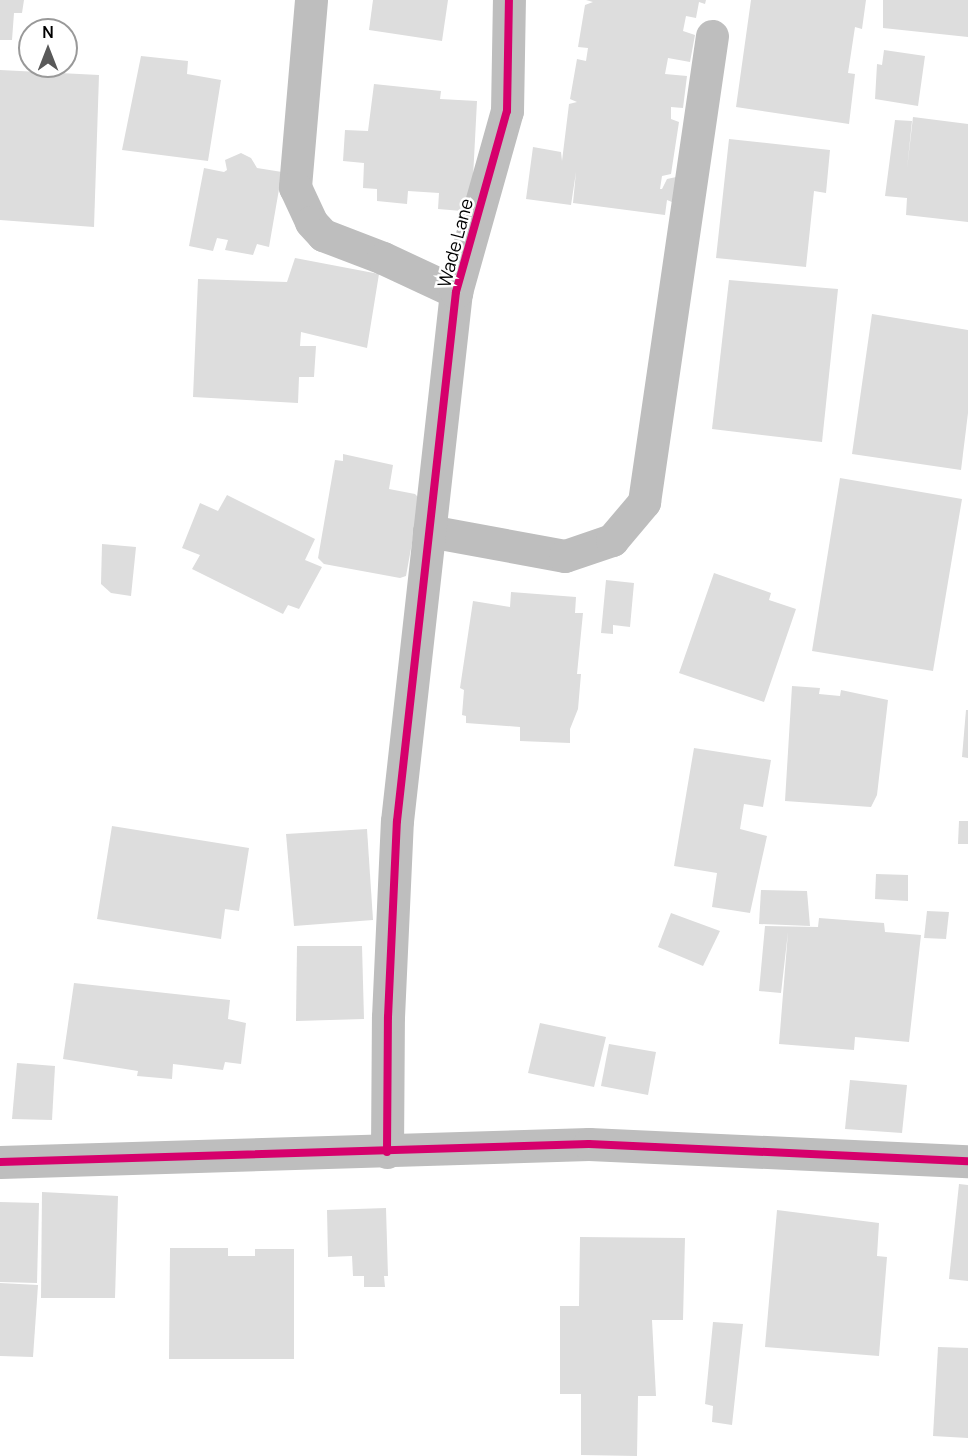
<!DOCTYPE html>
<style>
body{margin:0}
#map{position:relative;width:968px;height:1456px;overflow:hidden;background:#fff;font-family:Manrope,sans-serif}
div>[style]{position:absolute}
.building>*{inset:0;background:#ddd}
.street>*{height:33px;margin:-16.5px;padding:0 16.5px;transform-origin:16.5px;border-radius:16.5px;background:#bebebe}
.cycleway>*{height:8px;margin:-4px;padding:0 4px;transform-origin:4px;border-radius:4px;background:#d6006c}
span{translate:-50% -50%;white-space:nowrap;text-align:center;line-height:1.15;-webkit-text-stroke:5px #fff;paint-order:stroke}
.street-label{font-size:18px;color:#000}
.north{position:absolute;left:18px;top:18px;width:60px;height:60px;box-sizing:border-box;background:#fff;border:2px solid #999;border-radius:50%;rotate:0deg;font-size:16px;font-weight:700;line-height:24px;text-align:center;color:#000}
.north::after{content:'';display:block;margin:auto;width:21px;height:27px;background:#595959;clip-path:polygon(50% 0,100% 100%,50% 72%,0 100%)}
</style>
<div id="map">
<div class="building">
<div style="clip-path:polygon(0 0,24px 0,22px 13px,14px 13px,12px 40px,0 40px)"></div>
<div style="clip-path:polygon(373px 0,448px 0,442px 41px,369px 30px)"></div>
<div style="clip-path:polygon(586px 0,706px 0,705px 4px,699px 2px,696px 18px,686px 16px,683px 31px,695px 35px,690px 62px,668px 58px,665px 74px,687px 76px,683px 108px,671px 107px,671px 119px,679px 122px,671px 174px,662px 176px,660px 189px,619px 184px,662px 189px,667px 179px,681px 176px,672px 202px,667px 200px,665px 215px,573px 203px,576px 172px,571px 205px,526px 199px,533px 147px,561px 152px,562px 161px,569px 104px,577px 102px,570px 99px,577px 59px,586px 61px,588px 48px,578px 47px,585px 5px,593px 2px)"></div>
<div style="clip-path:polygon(751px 0,866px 0,862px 29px,855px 27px,848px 73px,855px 74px,849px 124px,736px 107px)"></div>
<div style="clip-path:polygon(883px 0,968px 0,968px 37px,883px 28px)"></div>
<div style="clip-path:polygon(884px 50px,925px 56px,918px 106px,875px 99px,877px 64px,882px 65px)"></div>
<div style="clip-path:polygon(141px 56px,188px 61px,187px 74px,221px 80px,208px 161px,122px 150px)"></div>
<div style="clip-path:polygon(0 70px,99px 75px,94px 227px,0 220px)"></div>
<div style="clip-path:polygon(374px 84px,441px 91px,440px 99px,477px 101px,472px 197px,463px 203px,462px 211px,438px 209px,439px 193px,408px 191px,407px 204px,377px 201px,377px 189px,363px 188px,364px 163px,343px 161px,345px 130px,368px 131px)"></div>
<div style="clip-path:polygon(913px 117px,968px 124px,968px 222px,906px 215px,907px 198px,885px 196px,895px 120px,912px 121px,907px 169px)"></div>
<div style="clip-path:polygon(729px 139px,830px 150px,826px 193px,814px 191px,806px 267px,716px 258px)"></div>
<div style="clip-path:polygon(241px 153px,251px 158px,257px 168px,282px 172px,269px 247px,257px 244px,253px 255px,225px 250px,228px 240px,217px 238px,213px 251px,189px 246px,204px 168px,224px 172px,227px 170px,225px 160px)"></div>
<div style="clip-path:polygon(295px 258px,379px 274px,367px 348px,301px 332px,300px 346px,316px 346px,314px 377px,299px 377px,298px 403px,193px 397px,198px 279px,287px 282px)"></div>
<div style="clip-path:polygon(729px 280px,838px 289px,822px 442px,712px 429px)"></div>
<div style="clip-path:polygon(872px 314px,968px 330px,968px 413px,961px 470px,852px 454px)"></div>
<div style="clip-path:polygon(343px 454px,393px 465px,389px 489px,415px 494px,420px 499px,406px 576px,400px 578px,324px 564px,318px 558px,335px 460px,343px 461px)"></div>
<div style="clip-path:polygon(840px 478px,962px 499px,933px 671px,812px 651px)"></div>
<div style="clip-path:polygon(227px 495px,315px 539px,305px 560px,322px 567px,299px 609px,288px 605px,283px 614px,192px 569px,200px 555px,182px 548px,200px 503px,218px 511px)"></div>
<div style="clip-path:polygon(102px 544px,136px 547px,131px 596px,111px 593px,101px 584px)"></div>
<div style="clip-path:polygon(714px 573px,771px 593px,769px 600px,796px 609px,764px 702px,679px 673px)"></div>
<div style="clip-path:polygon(606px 580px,634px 583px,630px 627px,613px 625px,613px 634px,601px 633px)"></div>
<div style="clip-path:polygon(511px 592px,576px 597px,575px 613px,583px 613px,577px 674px,581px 674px,578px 709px,570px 729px,570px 743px,520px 741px,520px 727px,466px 723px,466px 716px,462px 715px,464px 690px,460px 688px,473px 601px,510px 607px)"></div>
<div style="clip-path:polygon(792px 686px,820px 688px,819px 694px,840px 696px,841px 690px,888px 700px,877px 795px,871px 807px,785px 801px)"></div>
<div style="clip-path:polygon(966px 710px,968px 710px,968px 758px,962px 757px)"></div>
<div style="clip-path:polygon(694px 748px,771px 760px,763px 807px,744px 804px,740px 829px,767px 836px,750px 913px,712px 907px,717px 873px,674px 866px)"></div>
<div style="clip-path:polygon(959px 821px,968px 821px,968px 844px,958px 844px)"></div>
<div style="clip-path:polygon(112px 826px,249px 848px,239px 911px,225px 909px,221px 939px,97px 919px)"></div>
<div style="clip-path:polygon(367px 829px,373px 920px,294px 926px,286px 834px)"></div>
<div style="clip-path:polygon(876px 874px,908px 875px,908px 901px,875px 899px)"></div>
<div style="clip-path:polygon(761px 890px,807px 891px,810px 926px,759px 924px)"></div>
<div style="clip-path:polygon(927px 911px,949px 912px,946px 939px,924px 938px)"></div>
<div style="clip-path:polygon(671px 913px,720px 931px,703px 966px,658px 947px)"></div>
<div style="clip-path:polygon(819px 918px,884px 923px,885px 932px,921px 935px,909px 1042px,855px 1037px,854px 1050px,779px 1044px,788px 932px,781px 993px,759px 991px,765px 926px,818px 927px)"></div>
<div style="clip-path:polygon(297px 946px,362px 946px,364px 1019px,296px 1021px)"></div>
<div style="clip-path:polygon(74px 983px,230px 1000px,228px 1019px,246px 1023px,241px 1064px,225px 1062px,223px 1070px,173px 1064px,172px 1079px,137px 1076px,138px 1071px,63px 1059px)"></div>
<div style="clip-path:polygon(540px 1023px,606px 1037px,594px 1087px,528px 1073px)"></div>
<div style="clip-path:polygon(609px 1044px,656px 1052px,648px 1095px,601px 1086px)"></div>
<div style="clip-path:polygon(17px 1063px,55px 1066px,52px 1120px,12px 1119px)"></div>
<div style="clip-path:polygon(850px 1080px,907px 1085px,902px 1133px,845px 1129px)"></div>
<div style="clip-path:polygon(959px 1184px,968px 1185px,968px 1281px,949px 1279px)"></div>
<div style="clip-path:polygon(42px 1192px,118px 1196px,115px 1298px,41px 1298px)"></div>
<div style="clip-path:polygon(0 1202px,39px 1203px,37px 1283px,0 1282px)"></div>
<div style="clip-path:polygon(386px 1208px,388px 1276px,384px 1276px,385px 1287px,364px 1287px,364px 1276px,353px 1276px,352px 1256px,328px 1257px,327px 1210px)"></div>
<div style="clip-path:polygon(777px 1210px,879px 1223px,877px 1256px,887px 1257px,879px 1356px,765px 1347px)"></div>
<div style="clip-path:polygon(580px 1237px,685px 1238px,683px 1320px,652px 1320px,656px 1396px,638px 1396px,637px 1456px,581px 1455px,581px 1394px,560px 1394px,560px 1306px,579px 1306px)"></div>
<div style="clip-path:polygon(170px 1248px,228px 1248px,228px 1256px,255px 1256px,255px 1249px,294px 1249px,294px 1359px,169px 1359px)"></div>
<div style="clip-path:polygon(0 1283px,38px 1285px,33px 1357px,0 1356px)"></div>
<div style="clip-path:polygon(713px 1322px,743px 1324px,732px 1425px,712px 1422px,713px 1406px,705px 1404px)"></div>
<div style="clip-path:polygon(938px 1347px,968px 1348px,968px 1438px,933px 1436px)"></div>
</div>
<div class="street">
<div style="left:311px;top:0;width:188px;rotate:94.9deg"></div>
<div style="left:295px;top:187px;width:38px;rotate:65deg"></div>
<div style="left:311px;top:222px;width:18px;rotate:47deg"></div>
<div style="left:323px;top:235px;width:64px;rotate:21deg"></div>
<div style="left:383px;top:258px;width:81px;rotate:25deg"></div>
<div style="left:429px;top:531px;width:138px;rotate:10.4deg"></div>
<div style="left:565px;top:556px;width:50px;rotate:-18.8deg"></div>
<div style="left:612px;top:540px;width:50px;rotate:-49.9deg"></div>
<div style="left:644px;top:502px;width:471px;rotate:-81.7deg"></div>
<div style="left:387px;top:1152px;width:135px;rotate:-89.6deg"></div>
<div style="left:388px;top:1017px;width:196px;rotate:-87.4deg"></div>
<div style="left:397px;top:821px;width:532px;rotate:-83.64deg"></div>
<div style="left:456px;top:292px;width:188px;rotate:-74.3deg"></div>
<div style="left:507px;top:111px;width:111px;rotate:-89deg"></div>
<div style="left:0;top:1162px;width:589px;rotate:-1.75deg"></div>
<div style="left:589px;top:1144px;width:379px;rotate:2.6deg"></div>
</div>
<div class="cycleway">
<div style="left:387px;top:1152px;width:135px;rotate:-89.6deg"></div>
<div style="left:388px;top:1017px;width:196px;rotate:-87.4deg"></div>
<div style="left:397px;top:821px;width:532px;rotate:-83.64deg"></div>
<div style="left:456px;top:292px;width:188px;rotate:-74.3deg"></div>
<div style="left:507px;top:111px;width:111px;rotate:-89deg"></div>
<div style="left:0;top:1162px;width:589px;rotate:-1.75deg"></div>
<div style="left:589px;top:1144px;width:379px;rotate:2.6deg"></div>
</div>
<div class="street-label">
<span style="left:455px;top:243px;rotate:-75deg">Wade Lane</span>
</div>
<div class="north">N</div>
</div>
